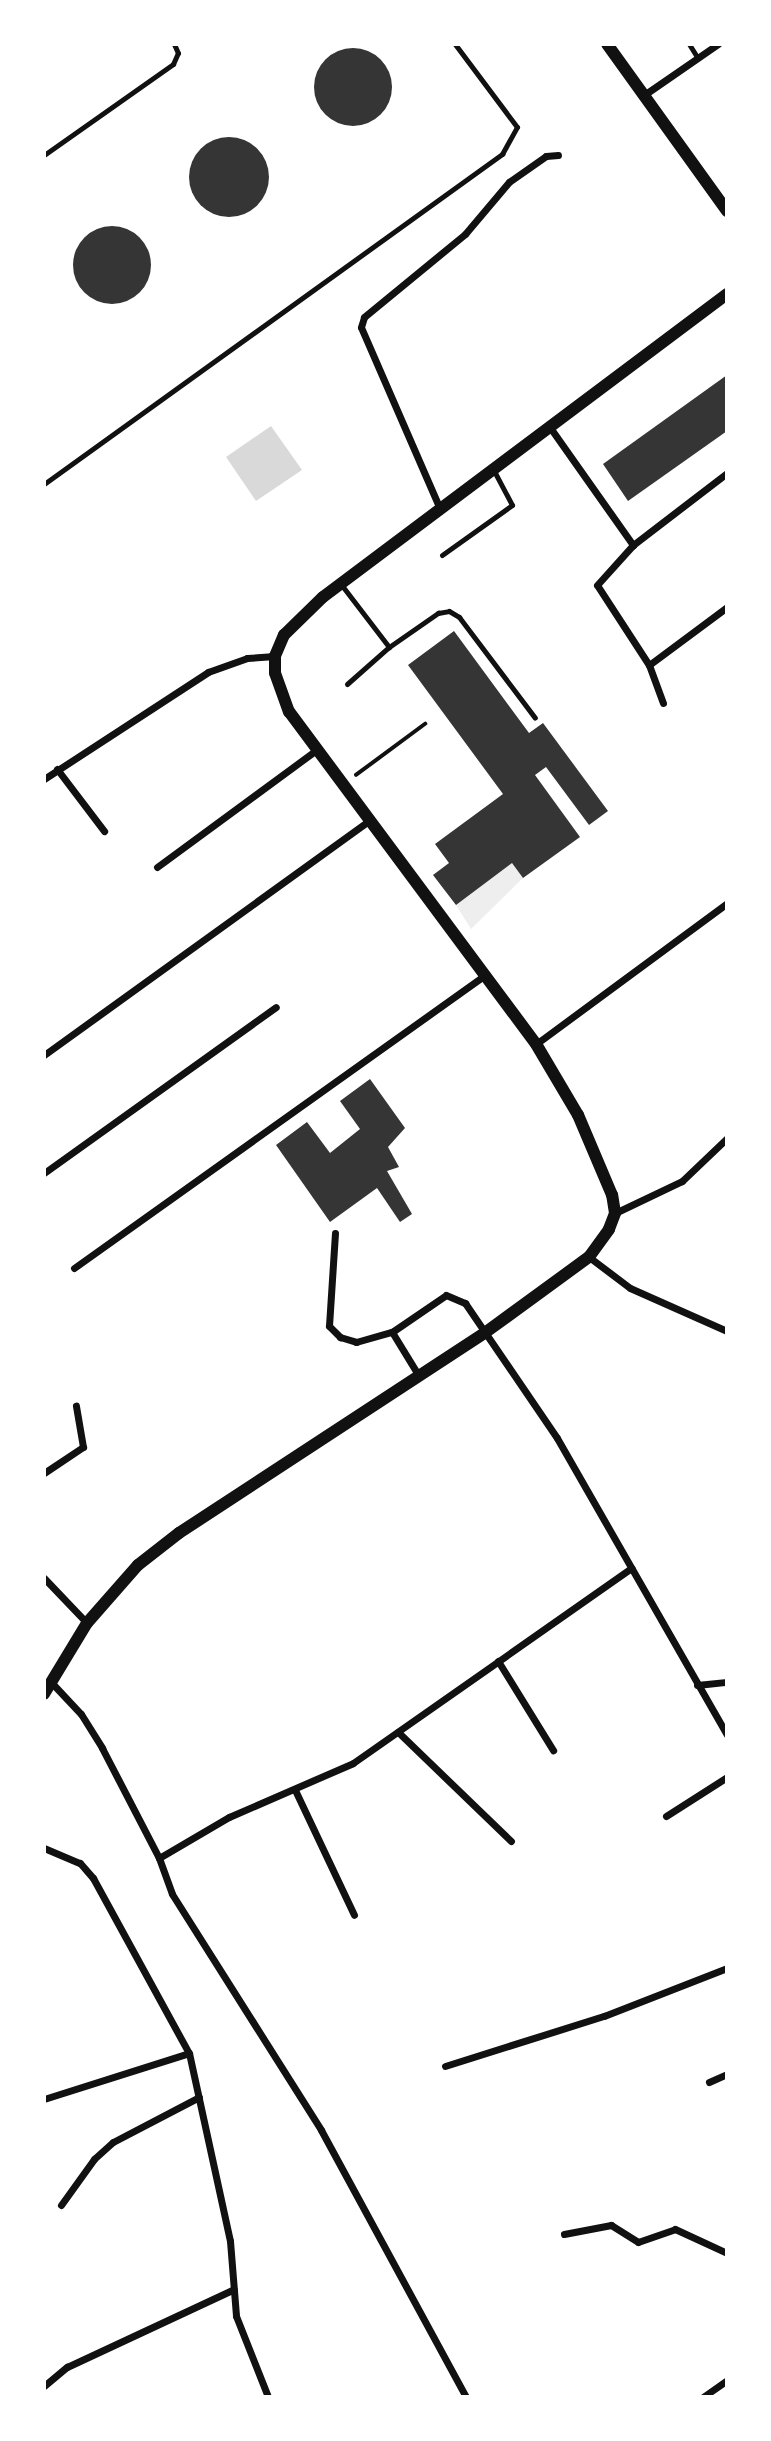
<!DOCTYPE html>
<style>
body{margin:0}
#map{position:relative;width:771px;height:2441px;overflow:hidden;background:#fff;font-family:"PT Sans Narrow",sans-serif}
div>[style]{position:absolute}
.green>*{inset:0;background:#eee}
.water>*{inset:0;background:#d9d9d9}
.building>*{inset:0;background:#353535}
.round{border-radius:50%}
.path>*{height:3.5px;margin:-1.75px;padding:0 1.75px;transform-origin:1.75px;border-radius:1.75px;background:#111}
.service>*{height:5px;margin:-2.5px;padding:0 2.5px;transform-origin:2.5px;border-radius:2.5px;background:#111}
.minor>*{height:7px;margin:-3.5px;padding:0 3.5px;transform-origin:3.5px;border-radius:3.5px;background:#111}
.tertiary>*{height:12px;margin:-6px;padding:0 6px;transform-origin:6px;border-radius:6px;background:#111}
span{translate:-50% -50%;white-space:nowrap;text-align:center;line-height:1.15;-webkit-text-stroke:6px #fff;paint-order:stroke}
.frame{position:absolute;inset:0;border:46px solid #fff;pointer-events:none}
</style>
<div id="map">
<div class="green">
<div style="clip-path:polygon(512px 863px,523px 878px,471px 929px,456px 905px)"></div>
</div>
<div class="water">
<div style="clip-path:polygon(271px 426px,302px 470px,256px 501px,226px 457px)"></div>
</div>
<div class="building">
<div class="round" style="left:314px;top:48px;width:78px;height:78px"></div>
<div class="round" style="left:189px;top:137px;width:80px;height:80px"></div>
<div class="round" style="left:73px;top:226px;width:78px;height:78px"></div>
<div style="clip-path:polygon(727px 375px,727px 431px,628px 501px,603px 464px)"></div>
<div style="clip-path:polygon(454px 631px,529px 733px,543px 723px,608px 811px,589px 825px,546px 767px,535px 775px,580px 837px,523px 878px,512px 863px,456px 905px,433px 875px,449px 863px,435px 844px,503px 794px,408px 665px)"></div>
<div style="clip-path:polygon(370px 1079px,405px 1128px,388px 1147px,399px 1167px,387px 1171px,412px 1214px,400px 1222px,377px 1188px,330px 1222px,276px 1145px,307px 1122px,330px 1153px,360px 1129px,340px 1101px)"></div>
</div>
<div class="path">
<div style="left:356px;top:775px;width:86px;rotate:-36.5deg"></div>
</div>
<div class="service">
<div style="left:689px;top:44px;width:15px;rotate:58deg"></div>
<div style="left:44px;top:155px;width:158px;rotate:-35.2deg"></div>
<div style="left:173px;top:64px;width:12px;rotate:-66deg"></div>
<div style="left:178px;top:53px;width:10px;rotate:-114deg"></div>
<div style="left:44px;top:484px;width:565px;rotate:-35.77deg"></div>
<div style="left:502px;top:154px;width:31px;rotate:-61deg"></div>
<div style="left:517px;top:127px;width:104px;rotate:-126.8deg"></div>
<div style="left:442px;top:555px;width:86px;rotate:-35.5deg"></div>
<div style="left:512px;top:505px;width:41px;rotate:-117.8deg"></div>
<div style="left:340px;top:583px;width:81px;rotate:52.6deg"></div>
<div style="left:347px;top:684px;width:56px;rotate:-41.4deg"></div>
<div style="left:389px;top:647px;width:60px;rotate:-34.8deg"></div>
<div style="left:438px;top:613px;width:11px;rotate:-10deg"></div>
<div style="left:449px;top:611px;width:12px;rotate:31deg"></div>
<div style="left:459px;top:617px;width:126px;rotate:53deg"></div>
</div>
<div class="minor">
<div style="left:644px;top:95px;width:90px;rotate:-34.6deg"></div>
<div style="left:549px;top:426px;width:146px;rotate:54.8deg"></div>
<div style="left:440px;top:509px;width:198px;rotate:-113.5deg"></div>
<div style="left:361px;top:327px;width:10px;rotate:-73deg"></div>
<div style="left:364px;top:317px;width:131px;rotate:-39.4deg"></div>
<div style="left:465px;top:234px;width:68px;rotate:-49.8deg"></div>
<div style="left:509px;top:182px;width:45px;rotate:-35.1deg"></div>
<div style="left:546px;top:156px;width:12px;rotate:-5deg"></div>
<div style="left:649px;top:665px;width:97px;rotate:-36.6deg"></div>
<div style="left:663px;top:703px;width:40px;rotate:-110.2deg"></div>
<div style="left:649px;top:665px;width:95px;rotate:-123deg"></div>
<div style="left:597px;top:585px;width:54px;rotate:-48deg"></div>
<div style="left:633px;top:545px;width:118px;rotate:-37.5deg"></div>
<div style="left:57px;top:769px;width:78px;rotate:52.8deg"></div>
<div style="left:44px;top:779px;width:196px;rotate:-33.1deg"></div>
<div style="left:208px;top:672px;width:41px;rotate:-19.7deg"></div>
<div style="left:247px;top:658px;width:28px;rotate:-4deg"></div>
<div style="left:157px;top:867px;width:197px;rotate:-36.3deg"></div>
<div style="left:536px;top:1044px;width:237px;rotate:-36.4deg"></div>
<div style="left:44px;top:1055px;width:402px;rotate:-35.8deg"></div>
<div style="left:44px;top:1173px;width:285px;rotate:-35.6deg"></div>
<div style="left:615px;top:1213px;width:74px;rotate:-25.5deg"></div>
<div style="left:682px;top:1181px;width:62px;rotate:-43.7deg"></div>
<div style="left:335px;top:1233px;width:93px;rotate:93.7deg"></div>
<div style="left:329px;top:1326px;width:16px;rotate:45deg"></div>
<div style="left:340px;top:1337px;width:17px;rotate:17deg"></div>
<div style="left:356px;top:1342px;width:37px;rotate:-16deg"></div>
<div style="left:392px;top:1332px;width:65px;rotate:-34.4deg"></div>
<div style="left:446px;top:1295px;width:21px;rotate:23deg"></div>
<div style="left:465px;top:1303px;width:163px;rotate:55.7deg"></div>
<div style="left:557px;top:1438px;width:342px;rotate:60.2deg"></div>
<div style="left:589px;top:1257px;width:51px;rotate:37.1deg"></div>
<div style="left:630px;top:1288px;width:106px;rotate:23.9deg"></div>
<div style="left:74px;top:1268px;width:505px;rotate:-35.48deg"></div>
<div style="left:392px;top:1332px;width:52px;rotate:58.5deg"></div>
<div style="left:44px;top:1473px;width:47px;rotate:-33.7deg"></div>
<div style="left:83px;top:1447px;width:42px;rotate:-99.7deg"></div>
<div style="left:44px;top:1578px;width:62px;rotate:46.3deg"></div>
<div style="left:498px;top:1661px;width:105px;rotate:58.3deg"></div>
<div style="left:50px;top:1681px;width:45px;rotate:46.8deg"></div>
<div style="left:81px;top:1714px;width:40px;rotate:58deg"></div>
<div style="left:102px;top:1748px;width:124px;rotate:62.6deg"></div>
<div style="left:159px;top:1858px;width:38px;rotate:70deg"></div>
<div style="left:172px;top:1894px;width:279px;rotate:57.7deg"></div>
<div style="left:321px;top:2130px;width:304px;rotate:61.5deg"></div>
<div style="left:697px;top:1685px;width:30px;rotate:-6deg"></div>
<div style="left:398px;top:1732px;width:157px;rotate:44deg"></div>
<div style="left:295px;top:1790px;width:138px;rotate:64.7deg"></div>
<div style="left:666px;top:1816px;width:72px;rotate:-32.6deg"></div>
<div style="left:44px;top:1848px;width:39px;rotate:23deg"></div>
<div style="left:80px;top:1863px;width:20px;rotate:49deg"></div>
<div style="left:93px;top:1878px;width:200px;rotate:61.3deg"></div>
<div style="left:189px;top:2053px;width:192px;rotate:77.7deg"></div>
<div style="left:230px;top:2241px;width:75px;rotate:85.4deg"></div>
<div style="left:236px;top:2316px;width:87px;rotate:68.4deg"></div>
<div style="left:159px;top:1858px;width:81px;rotate:-30.4deg"></div>
<div style="left:229px;top:1817px;width:135px;rotate:-23.5deg"></div>
<div style="left:353px;top:1763px;width:340px;rotate:-35deg"></div>
<div style="left:445px;top:2066px;width:167px;rotate:-17.5deg"></div>
<div style="left:604px;top:2016px;width:132px;rotate:-21.3deg"></div>
<div style="left:709px;top:2082px;width:20px;rotate:-24deg"></div>
<div style="left:44px;top:2099px;width:152px;rotate:-17.6deg"></div>
<div style="left:61px;top:2205px;width:57px;rotate:-54.3deg"></div>
<div style="left:94px;top:2159px;width:25px;rotate:-42deg"></div>
<div style="left:113px;top:2142px;width:97px;rotate:-27.6deg"></div>
<div style="left:564px;top:2234px;width:48px;rotate:-10.8deg"></div>
<div style="left:611px;top:2225px;width:32px;rotate:32deg"></div>
<div style="left:638px;top:2242px;width:39px;rotate:-19deg"></div>
<div style="left:675px;top:2229px;width:57px;rotate:24.8deg"></div>
<div style="left:44px;top:2386px;width:30px;rotate:-40deg"></div>
<div style="left:67px;top:2367px;width:184px;rotate:-25deg"></div>
<div style="left:703px;top:2397px;width:29px;rotate:-35deg"></div>
</div>
<div class="tertiary">
<div style="left:607px;top:44px;width:206px;rotate:54.3deg"></div>
<div style="left:44px;top:1694px;width:83px;rotate:-58.8deg"></div>
<div style="left:87px;top:1623px;width:77px;rotate:-48.7deg"></div>
<div style="left:138px;top:1565px;width:52px;rotate:-38deg"></div>
<div style="left:179px;top:1533px;width:367px;rotate:-33.2deg"></div>
<div style="left:486px;top:1332px;width:127px;rotate:-36.1deg"></div>
<div style="left:589px;top:1257px;width:34px;rotate:-54deg"></div>
<div style="left:609px;top:1229px;width:17px;rotate:-69deg"></div>
<div style="left:615px;top:1213px;width:18px;rotate:-99deg"></div>
<div style="left:612px;top:1195px;width:87px;rotate:-113deg"></div>
<div style="left:578px;top:1115px;width:82px;rotate:-120.6deg"></div>
<div style="left:536px;top:1044px;width:414px;rotate:-126.6deg"></div>
<div style="left:289px;top:712px;width:41px;rotate:-109.7deg"></div>
<div style="left:275px;top:673px;width:17px;rotate:-90deg"></div>
<div style="left:275px;top:656px;width:23px;rotate:-67deg"></div>
<div style="left:284px;top:635px;width:54px;rotate:-44.3deg"></div>
<div style="left:323px;top:597px;width:505px;rotate:-36.87deg"></div>
</div>
<div class="frame"></div>
</div>
